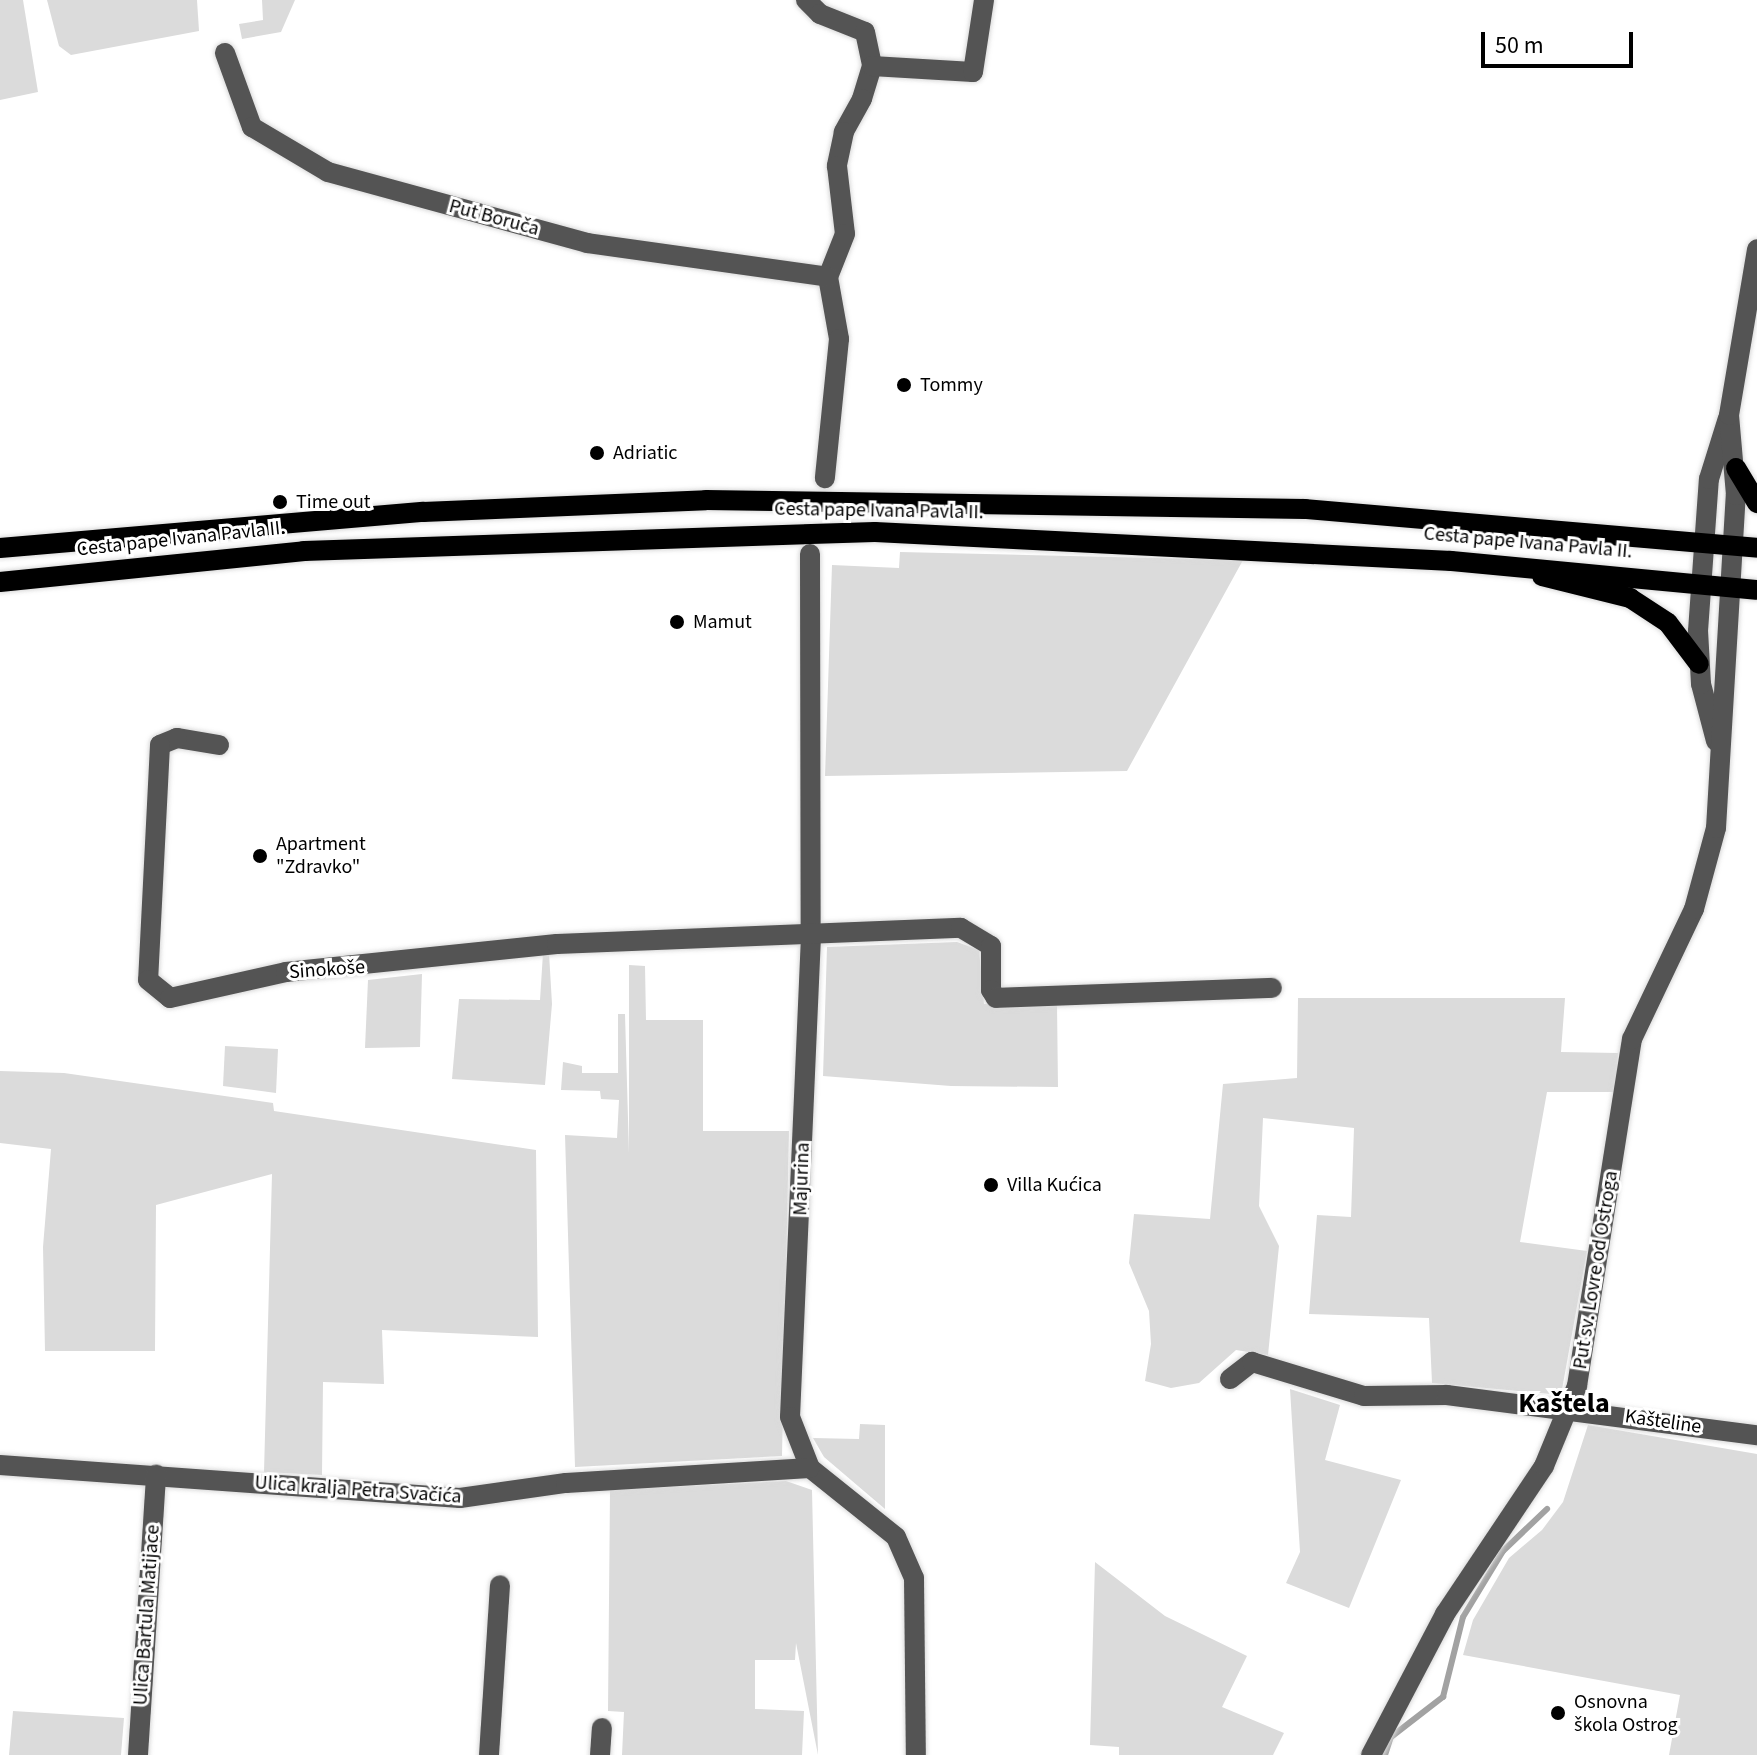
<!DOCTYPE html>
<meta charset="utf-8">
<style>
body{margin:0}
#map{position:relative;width:1757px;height:1755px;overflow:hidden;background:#fff;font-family:"Source Sans 3",sans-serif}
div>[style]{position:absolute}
.green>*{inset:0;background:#dbdbdb}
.stream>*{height:6px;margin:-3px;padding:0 3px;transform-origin:3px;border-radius:3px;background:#a2a2a2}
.roads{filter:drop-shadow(0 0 2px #dbdbdb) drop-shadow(0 0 2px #dbdbdb)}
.minor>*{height:20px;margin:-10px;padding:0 10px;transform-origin:10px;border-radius:10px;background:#545454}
.major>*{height:20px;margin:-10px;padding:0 10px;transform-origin:10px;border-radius:10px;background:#000}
.dots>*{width:22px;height:22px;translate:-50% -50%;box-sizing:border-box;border:4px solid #fff;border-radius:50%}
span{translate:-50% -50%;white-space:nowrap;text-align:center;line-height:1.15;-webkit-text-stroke:6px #fff;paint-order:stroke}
.street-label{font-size:20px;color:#000}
.poi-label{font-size:20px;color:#000}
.left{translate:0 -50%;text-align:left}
.district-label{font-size:28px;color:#000;font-weight:700}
.scale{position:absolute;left:1481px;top:32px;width:152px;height:36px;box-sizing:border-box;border:4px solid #000;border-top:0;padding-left:10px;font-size:24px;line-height:28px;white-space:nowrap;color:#000;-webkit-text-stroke:6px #fff;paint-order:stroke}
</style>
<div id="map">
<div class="green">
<div style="clip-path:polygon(0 0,23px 0,38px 92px,0 100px)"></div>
<div style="clip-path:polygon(47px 0,197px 0,199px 31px,71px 55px,59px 46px)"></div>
<div style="clip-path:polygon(262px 0,295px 0,281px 32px,242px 39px,239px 24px,263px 20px)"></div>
<div style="clip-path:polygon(900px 552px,1243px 560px,1127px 771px,825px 776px,832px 565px,899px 568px)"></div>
<div style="clip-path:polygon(957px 942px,979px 950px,984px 1004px,1057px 1004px,1058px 1087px,951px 1086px,823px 1076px,827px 947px)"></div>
<div style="clip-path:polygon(543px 953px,549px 953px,552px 1004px,545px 1085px,452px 1079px,459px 999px,540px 1000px)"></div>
<div style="clip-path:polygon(629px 965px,645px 966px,646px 1020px,703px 1020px,703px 1131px,789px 1131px,782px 1456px,575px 1467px,565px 1135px,617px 1138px,619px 1100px,601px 1099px,600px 1091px,561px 1090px,563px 1062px,582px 1066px,582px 1073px,618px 1073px,618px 1014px,625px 1014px,629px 1153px)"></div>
<div style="clip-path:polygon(422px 974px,420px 1047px,365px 1048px,368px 980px)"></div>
<div style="clip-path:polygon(1298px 998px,1565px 998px,1561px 1052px,1618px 1053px,1616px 1092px,1547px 1092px,1520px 1242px,1587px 1251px,1561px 1395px,1432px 1383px,1429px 1318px,1309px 1314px,1317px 1215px,1351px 1217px,1354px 1128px,1263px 1118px,1259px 1206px,1279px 1246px,1268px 1355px,1236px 1350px,1199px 1383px,1171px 1388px,1145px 1381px,1151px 1344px,1149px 1311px,1129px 1263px,1134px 1214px,1210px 1219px,1223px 1084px,1297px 1078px)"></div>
<div style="clip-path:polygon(225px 1046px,278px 1049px,276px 1093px,223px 1086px)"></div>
<div style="clip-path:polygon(0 1071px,64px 1073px,273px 1103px,274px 1111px,536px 1150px,538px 1337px,382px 1330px,384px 1384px,323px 1382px,322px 1475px,264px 1472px,272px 1174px,156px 1205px,155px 1351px,45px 1351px,43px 1247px,51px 1149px,0 1143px)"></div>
<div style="clip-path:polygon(1290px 1389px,1340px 1405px,1325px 1460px,1401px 1480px,1349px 1608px,1286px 1583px,1300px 1552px)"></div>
<div style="clip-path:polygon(860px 1424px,885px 1425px,885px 1509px,824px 1457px,813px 1438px,859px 1439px)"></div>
<div style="clip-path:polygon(1588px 1425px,1757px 1454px,1757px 1755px,1669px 1755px,1680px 1695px,1463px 1655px,1473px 1620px,1509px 1558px,1542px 1530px,1563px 1502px)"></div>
<div style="clip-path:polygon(786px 1481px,812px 1490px,818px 1755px,796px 1643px,795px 1660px,755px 1660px,755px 1709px,804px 1711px,802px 1755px,622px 1755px,624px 1712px,608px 1711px,610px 1490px)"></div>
<div style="clip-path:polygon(1095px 1562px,1165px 1616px,1247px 1656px,1222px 1707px,1284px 1733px,1273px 1755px,1119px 1755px,1119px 1747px,1090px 1745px)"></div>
<div style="clip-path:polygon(13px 1711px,124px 1718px,121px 1755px,9px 1755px)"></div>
</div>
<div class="stream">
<div style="left:1385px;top:1755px;width:19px;rotate:-72deg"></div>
<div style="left:1391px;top:1737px;width:66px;rotate:-37.6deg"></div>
<div style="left:1443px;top:1697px;width:82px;rotate:-76deg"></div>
<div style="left:1463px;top:1617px;width:77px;rotate:-58.8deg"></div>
<div style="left:1503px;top:1551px;width:61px;rotate:-43.7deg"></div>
</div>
<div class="roads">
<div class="minor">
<div style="left:806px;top:0;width:20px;rotate:45deg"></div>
<div style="left:820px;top:14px;width:48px;rotate:21.8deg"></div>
<div style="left:865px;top:32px;width:35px;rotate:78deg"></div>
<div style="left:872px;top:66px;width:34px;rotate:107deg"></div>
<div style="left:862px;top:99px;width:38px;rotate:119deg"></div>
<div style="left:844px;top:132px;width:35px;rotate:102deg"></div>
<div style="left:837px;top:166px;width:68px;rotate:83.3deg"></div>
<div style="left:845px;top:234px;width:46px;rotate:111.6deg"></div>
<div style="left:828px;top:277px;width:63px;rotate:79.9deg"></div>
<div style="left:839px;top:339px;width:140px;rotate:95.8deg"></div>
<div style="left:225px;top:53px;width:79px;rotate:70deg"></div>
<div style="left:252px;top:127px;width:88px;rotate:30.6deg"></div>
<div style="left:328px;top:172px;width:269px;rotate:15.3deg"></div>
<div style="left:587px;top:243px;width:243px;rotate:8deg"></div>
<div style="left:872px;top:66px;width:101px;rotate:3.4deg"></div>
<div style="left:973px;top:72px;width:73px;rotate:-81.3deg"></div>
<div style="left:810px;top:554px;width:382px;rotate:89.9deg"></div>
<div style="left:811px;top:936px;width:481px;rotate:92.5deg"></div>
<div style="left:790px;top:1417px;width:55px;rotate:68.6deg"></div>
<div style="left:810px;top:1468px;width:110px;rotate:38.7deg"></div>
<div style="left:896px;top:1537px;width:45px;rotate:66.3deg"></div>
<div style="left:914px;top:1578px;width:177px;rotate:89.4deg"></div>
<div style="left:1716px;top:741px;width:59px;rotate:-104.7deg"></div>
<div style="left:1701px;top:684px;width:53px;rotate:-93.2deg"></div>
<div style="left:1698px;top:631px;width:152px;rotate:-85.9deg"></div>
<div style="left:1709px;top:479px;width:64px;rotate:-72.7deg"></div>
<div style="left:219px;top:745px;width:43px;rotate:-170.5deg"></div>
<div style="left:177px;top:738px;width:18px;rotate:158deg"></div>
<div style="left:160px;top:745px;width:235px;rotate:92.9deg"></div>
<div style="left:148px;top:980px;width:28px;rotate:39deg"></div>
<div style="left:170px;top:998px;width:119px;rotate:-12.6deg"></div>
<div style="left:286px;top:972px;width:272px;rotate:-5.9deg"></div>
<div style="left:557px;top:944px;width:404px;rotate:-2.3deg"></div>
<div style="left:961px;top:928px;width:35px;rotate:31deg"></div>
<div style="left:991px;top:946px;width:44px;rotate:90deg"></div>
<div style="left:991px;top:990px;width:9px;rotate:58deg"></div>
<div style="left:996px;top:998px;width:276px;rotate:-2.1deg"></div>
<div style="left:1230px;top:1379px;width:28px;rotate:-38deg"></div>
<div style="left:1252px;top:1362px;width:117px;rotate:16.9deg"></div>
<div style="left:1364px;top:1396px;width:83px;rotate:-0.7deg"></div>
<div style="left:1447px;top:1395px;width:313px;rotate:7.4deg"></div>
<div style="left:0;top:1465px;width:461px;rotate:4.1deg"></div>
<div style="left:460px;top:1498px;width:107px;rotate:-8.1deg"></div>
<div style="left:566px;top:1483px;width:244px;rotate:-3.5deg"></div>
<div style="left:138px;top:1755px;width:281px;rotate:-86.3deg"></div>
<div style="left:489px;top:1755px;width:170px;rotate:-86.3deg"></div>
<div style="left:600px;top:1755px;width:27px;rotate:-86deg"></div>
<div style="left:1371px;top:1755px;width:159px;rotate:-62.3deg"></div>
<div style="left:1445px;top:1614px;width:178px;rotate:-56.2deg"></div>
<div style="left:1544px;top:1466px;width:87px;rotate:-67.6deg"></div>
<div style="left:1577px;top:1386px;width:351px;rotate:-81deg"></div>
<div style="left:1632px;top:1039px;width:144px;rotate:-64.5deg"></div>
<div style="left:1694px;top:909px;width:84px;rotate:-74.8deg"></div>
<div style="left:1716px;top:828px;width:334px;rotate:-86.6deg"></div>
<div style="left:1736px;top:495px;width:80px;rotate:-95deg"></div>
<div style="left:1729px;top:415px;width:168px;rotate:-80.4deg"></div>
</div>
<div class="major">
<div style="left:1736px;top:468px;width:41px;rotate:59deg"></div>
<div style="left:0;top:548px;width:425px;rotate:-4.9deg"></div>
<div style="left:423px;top:512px;width:283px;rotate:-2.4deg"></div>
<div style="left:706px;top:500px;width:599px;rotate:0.86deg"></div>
<div style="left:1305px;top:509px;width:454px;rotate:4.9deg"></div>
<div style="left:1542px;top:576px;width:91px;rotate:14deg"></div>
<div style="left:1630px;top:598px;width:45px;rotate:33.3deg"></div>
<div style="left:1668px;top:623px;width:51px;rotate:52.9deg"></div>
<div style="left:0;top:582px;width:306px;rotate:-5.8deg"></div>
<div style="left:304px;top:551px;width:571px;rotate:-1.91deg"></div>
<div style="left:875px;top:532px;width:577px;rotate:2.88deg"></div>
<div style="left:1451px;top:561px;width:307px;rotate:5.4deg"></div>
</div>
</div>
<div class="dots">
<div style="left:904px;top:385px;background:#000"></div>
<div style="left:597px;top:453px;background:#000"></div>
<div style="left:280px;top:502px;background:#000"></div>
<div style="left:677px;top:622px;background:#000"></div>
<div style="left:260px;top:856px;background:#000"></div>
<div style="left:991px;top:1185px;background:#000"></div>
<div style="left:1558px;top:1713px;background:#000"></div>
</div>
<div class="street-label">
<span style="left:494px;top:218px;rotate:15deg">Put Boruča</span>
<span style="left:879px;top:511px;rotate:1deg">Cesta pape Ivana Pavla II.</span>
<span style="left:181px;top:539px;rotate:-6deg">Cesta pape Ivana Pavla II.</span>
<span style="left:1528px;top:543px;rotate:5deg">Cesta pape Ivana Pavla II.</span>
<span style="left:327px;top:970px;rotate:-4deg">Sinokoše</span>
<span style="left:802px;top:1179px;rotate:-88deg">Majurina</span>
<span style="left:1596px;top:1270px;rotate:-81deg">Put sv. Lovre od Ostroga</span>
<span style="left:1663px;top:1422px;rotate:8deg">Kašteline</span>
<span style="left:358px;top:1490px;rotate:4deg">Ulica kralja Petra Svačića</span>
<span style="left:147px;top:1615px;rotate:-86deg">Ulica Bartula Matijace</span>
</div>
<div class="poi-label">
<span class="left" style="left:920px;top:385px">Tommy</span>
<span class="left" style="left:613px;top:453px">Adriatic</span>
<span class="left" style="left:296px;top:502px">Time out</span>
<span class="left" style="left:693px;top:622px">Mamut</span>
<span class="left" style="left:276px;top:856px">Apartment<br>"Zdravko"</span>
<span class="left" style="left:1007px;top:1185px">Villa Kućica</span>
<span class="left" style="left:1574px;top:1714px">Osnovna<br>škola Ostrog</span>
</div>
<div class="district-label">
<span style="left:1564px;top:1403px">Kaštela</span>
</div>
<div class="scale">50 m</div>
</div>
